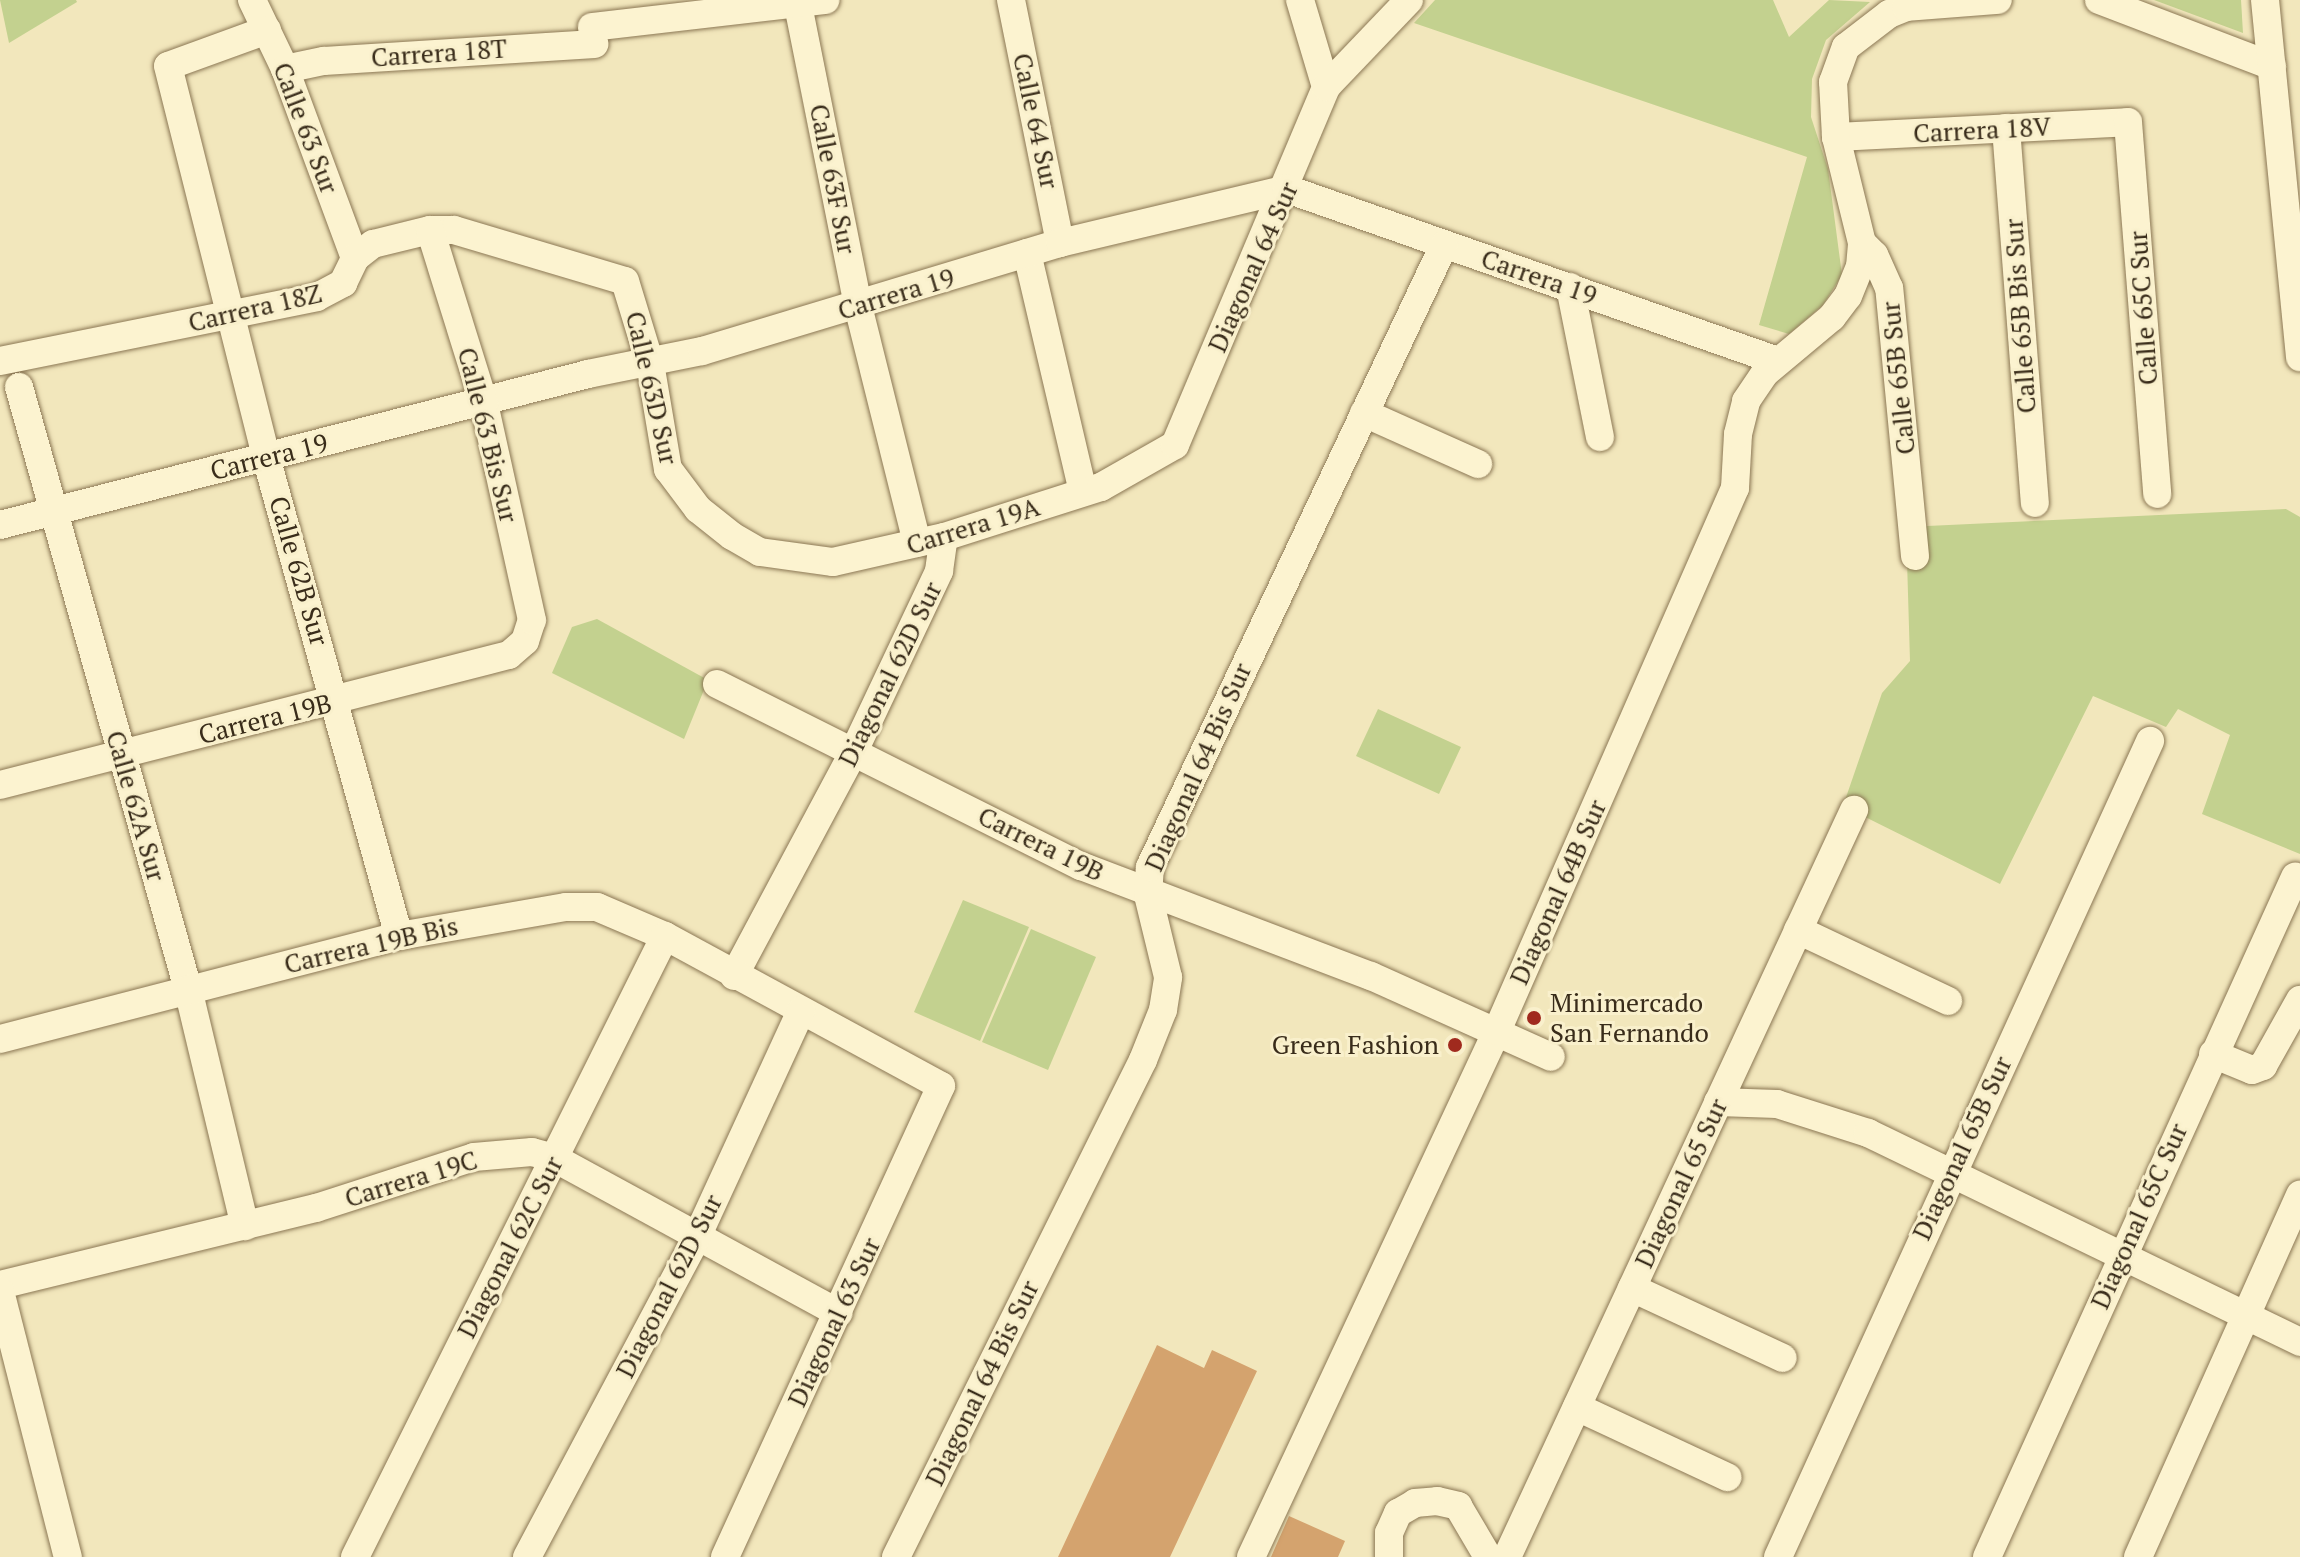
<!DOCTYPE html>
<style>
body{margin:0}
#map{position:relative;width:2300px;height:1557px;overflow:hidden;background:#f2e7bc;font-family:"PT Serif",serif}
div>[style]{position:absolute}
.green>*{inset:0;background:#c3d18f}
.building>*{inset:0;background:#d4a36e}
.roads{filter:drop-shadow(0 0 2px #8b7754) drop-shadow(0 0 2px #8b7754)}
.minor>*{height:28px;margin:-14px;padding:0 14px;transform-origin:14px;border-radius:14px;background:#fcf3d0}
.dots>*{width:22px;height:22px;translate:-50% -50%;box-sizing:border-box;border:4px solid #f9f0cc;border-radius:50%}
span{translate:-50% -50%;white-space:nowrap;text-align:center;line-height:1.15;-webkit-text-stroke:6px #f9f0cc;paint-order:stroke}
.street-label{font-size:26px;color:#392c1a}
.poi-label{font-size:26px;color:#392c1a}
.left{translate:0 -50%;text-align:left}
.right{translate:-100% -50%;text-align:right}
</style>
<div id="map">
<div class="green">
<div style="clip-path:polygon(0 0,76px 0,77px 2px,9px 43px)"></div>
<div style="clip-path:polygon(1435px 0,1773px 0,1789px 37px,1829px 0,1870px 2px,1826px 40px,1812px 79px,1811px 117px,1828px 169px,1842px 275px,1823px 305px,1789px 334px,1759px 325px,1807px 157px,1414px 23px)"></div>
<div style="clip-path:polygon(2154px 0,2241px 0,2243px 33px)"></div>
<div style="clip-path:polygon(2286px 509px,2300px 517px,2300px 854px,2202px 814px,2230px 735px,2178px 709px,2166px 727px,2093px 696px,2000px 884px,1843px 806px,1882px 693px,1910px 661px,1906px 527px)"></div>
<div style="clip-path:polygon(597px 619px,708px 680px,684px 739px,552px 673px,572px 627px)"></div>
<div style="clip-path:polygon(1378px 709px,1461px 747px,1439px 794px,1356px 756px)"></div>
<div style="clip-path:polygon(963px 900px,1029px 927px,980px 1041px,914px 1012px)"></div>
<div style="clip-path:polygon(1031px 929px,1096px 957px,1048px 1070px,982px 1042px)"></div>
</div>
<div class="building">
<div style="clip-path:polygon(1157px 1345px,1204px 1368px,1212px 1350px,1257px 1371px,1170px 1557px,1058px 1557px)"></div>
<div style="clip-path:polygon(1289px 1516px,1345px 1541px,1338px 1557px,1271px 1557px)"></div>
</div>
<div class="roads">
<div class="minor">
<div style="left:252px;top:0;width:76px;rotate:64.4deg"></div>
<div style="left:285px;top:69px;width:202px;rotate:69.7deg"></div>
<div style="left:797px;top:0;width:312px;rotate:78.7deg"></div>
<div style="left:858px;top:306px;width:244px;rotate:76deg"></div>
<div style="left:1011px;top:0;width:248px;rotate:78.6deg"></div>
<div style="left:1300px;top:0;width:91px;rotate:73.4deg"></div>
<div style="left:2099px;top:0;width:185px;rotate:20.9deg"></div>
<div style="left:2265px;top:0;width:359px;rotate:84.4deg"></div>
<div style="left:592px;top:27px;width:235px;rotate:-6.6deg"></div>
<div style="left:267px;top:30px;width:105px;rotate:160deg"></div>
<div style="left:168px;top:66px;width:403px;rotate:75.9deg"></div>
<div style="left:266px;top:457px;width:497px;rotate:74.5deg"></div>
<div style="left:285px;top:69px;width:40px;rotate:-12deg"></div>
<div style="left:324px;top:61px;width:271px;rotate:-3.6deg"></div>
<div style="left:2006px;top:128px;width:376px;rotate:85.6deg"></div>
<div style="left:1836px;top:137px;width:292px;rotate:-2.9deg"></div>
<div style="left:2128px;top:122px;width:373px;rotate:85.5deg"></div>
<div style="left:1027px;top:253px;width:245px;rotate:76.8deg"></div>
<div style="left:1570px;top:287px;width:153px;rotate:78.7deg"></div>
<div style="left:0;top:361px;width:323px;rotate:-11.4deg"></div>
<div style="left:317px;top:297px;width:30px;rotate:-28deg"></div>
<div style="left:343px;top:283px;width:28px;rotate:-64deg"></div>
<div style="left:355px;top:258px;width:23px;rotate:-38deg"></div>
<div style="left:373px;top:244px;width:59px;rotate:-13.8deg"></div>
<div style="left:430px;top:230px;width:24px"></div>
<div style="left:454px;top:230px;width:178px;rotate:16.6deg"></div>
<div style="left:625px;top:281px;width:86px;rotate:73deg"></div>
<div style="left:650px;top:363px;width:108px;rotate:80.4deg"></div>
<div style="left:668px;top:469px;width:50px;rotate:53.1deg"></div>
<div style="left:698px;top:509px;width:43px;rotate:38.5deg"></div>
<div style="left:732px;top:536px;width:32px;rotate:30deg"></div>
<div style="left:760px;top:552px;width:74px;rotate:7.8deg"></div>
<div style="left:833px;top:562px;width:114px;rotate:-12.7deg"></div>
<div style="left:944px;top:537px;width:165px;rotate:-17.7deg"></div>
<div style="left:1101px;top:487px;width:85px;rotate:-29.6deg"></div>
<div style="left:1175px;top:445px;width:389px;rotate:-67.1deg"></div>
<div style="left:1326px;top:87px;width:120px;rotate:-46.3deg"></div>
<div style="left:19px;top:387px;width:625px;rotate:74.32deg"></div>
<div style="left:188px;top:989px;width:244px;rotate:76.5deg"></div>
<div style="left:1364px;top:413px;width:125px;rotate:24.1deg"></div>
<div style="left:0;top:525px;width:607px;rotate:-14.4deg"></div>
<div style="left:588px;top:374px;width:116px;rotate:-11.4deg"></div>
<div style="left:702px;top:351px;width:374px;rotate:-16.8deg"></div>
<div style="left:1060px;top:243px;width:233px;rotate:-13.4deg"></div>
<div style="left:1287px;top:189px;width:520px;rotate:19.31deg"></div>
<div style="left:1915px;top:556px;width:269px;rotate:-95.5deg"></div>
<div style="left:1889px;top:288px;width:36px;rotate:-114deg"></div>
<div style="left:1874px;top:255px;width:17px;rotate:-135deg"></div>
<div style="left:1862px;top:243px;width:109px;rotate:-103.8deg"></div>
<div style="left:1836px;top:137px;width:55px;rotate:-93.1deg"></div>
<div style="left:1833px;top:82px;width:37px;rotate:-70deg"></div>
<div style="left:1846px;top:47px;width:54px;rotate:-37.5deg"></div>
<div style="left:1889px;top:14px;width:18px;rotate:-22deg"></div>
<div style="left:1906px;top:7px;width:92px;rotate:-4.4deg"></div>
<div style="left:717px;top:684px;width:407px;rotate:26.6deg"></div>
<div style="left:1081px;top:866px;width:310px;rotate:20.8deg"></div>
<div style="left:1371px;top:976px;width:197px;rotate:24.2deg"></div>
<div style="left:0;top:785px;width:525px;rotate:-14.33deg"></div>
<div style="left:509px;top:655px;width:21px;rotate:-41deg"></div>
<div style="left:525px;top:641px;width:22px;rotate:-72deg"></div>
<div style="left:532px;top:620px;width:222px;rotate:-102.5deg"></div>
<div style="left:484px;top:403px;width:181px;rotate:-107.3deg"></div>
<div style="left:1798px;top:930px;width:166px;rotate:25.3deg"></div>
<div style="left:734px;top:976px;width:257px;rotate:-61.9deg"></div>
<div style="left:855px;top:749px;width:197px;rotate:-64.7deg"></div>
<div style="left:939px;top:571px;width:34px;rotate:-82deg"></div>
<div style="left:0;top:1039px;width:412px;rotate:-14.5deg"></div>
<div style="left:399px;top:936px;width:169px;rotate:-9.9deg"></div>
<div style="left:566px;top:907px;width:31px"></div>
<div style="left:597px;top:907px;width:74px;rotate:23.1deg"></div>
<div style="left:665px;top:936px;width:314px;rotate:28.5deg"></div>
<div style="left:941px;top:1086px;width:518px;rotate:114.64deg"></div>
<div style="left:2213px;top:1054px;width:42px;rotate:22.3deg"></div>
<div style="left:2252px;top:1070px;width:12px;rotate:-20deg"></div>
<div style="left:2263px;top:1066px;width:76px;rotate:-60.7deg"></div>
<div style="left:1718px;top:1102px;width:59px;rotate:1.9deg"></div>
<div style="left:1777px;top:1104px;width:96px;rotate:17.7deg"></div>
<div style="left:1868px;top:1133px;width:480px;rotate:25.8deg"></div>
<div style="left:0;top:1285px;width:325px;rotate:-13.7deg"></div>
<div style="left:316px;top:1208px;width:166px;rotate:-17.9deg"></div>
<div style="left:474px;top:1157px;width:58px;rotate:-4.9deg"></div>
<div style="left:532px;top:1152px;width:23px;rotate:15deg"></div>
<div style="left:554px;top:1158px;width:324px;rotate:28.6deg"></div>
<div style="left:1632px;top:1288px;width:166px;rotate:24.9deg"></div>
<div style="left:0;top:1291px;width:275px;rotate:75.7deg"></div>
<div style="left:1577px;top:1407px;width:166px;rotate:25deg"></div>
<div style="left:355px;top:1557px;width:694px;rotate:-63.47deg"></div>
<div style="left:527px;top:1557px;width:362px;rotate:-62deg"></div>
<div style="left:697px;top:1237px;width:249px;rotate:-65.3deg"></div>
<div style="left:896px;top:1557px;width:555px;rotate:-63.57deg"></div>
<div style="left:1143px;top:1060px;width:54px;rotate:-68.2deg"></div>
<div style="left:1163px;top:1010px;width:33px;rotate:-81deg"></div>
<div style="left:1168px;top:977px;width:84px;rotate:-103.7deg"></div>
<div style="left:1148px;top:895px;width:28px;rotate:-86deg"></div>
<div style="left:1150px;top:867px;width:688px;rotate:-64.7deg"></div>
<div style="left:1251px;top:1557px;width:581px;rotate:-64.94deg"></div>
<div style="left:1497px;top:1031px;width:593px;rotate:-66.33deg"></div>
<div style="left:1735px;top:488px;width:54px;rotate:-86.8deg"></div>
<div style="left:1738px;top:434px;width:34px;rotate:-76deg"></div>
<div style="left:1746px;top:401px;width:34px;rotate:-56deg"></div>
<div style="left:1765px;top:373px;width:87px;rotate:-39.9deg"></div>
<div style="left:1832px;top:317px;width:26px;rotate:-53deg"></div>
<div style="left:1848px;top:296px;width:31px;rotate:-68deg"></div>
<div style="left:1860px;top:267px;width:24px;rotate:-85deg"></div>
<div style="left:1389px;top:1557px;width:24px;rotate:-90deg"></div>
<div style="left:1389px;top:1533px;width:22px;rotate:-66deg"></div>
<div style="left:1398px;top:1513px;width:20px;rotate:-30deg"></div>
<div style="left:1415px;top:1503px;width:22px;rotate:-5deg"></div>
<div style="left:1437px;top:1501px;width:22px;rotate:13deg"></div>
<div style="left:1458px;top:1506px;width:59px;rotate:59.5deg"></div>
<div style="left:1507px;top:1557px;width:824px;rotate:-65.08deg"></div>
<div style="left:1778px;top:1557px;width:897px;rotate:-65.49deg"></div>
<div style="left:1987px;top:1557px;width:747px;rotate:-65.63deg"></div>
<div style="left:2138px;top:1557px;width:397px;rotate:-65.9deg"></div>
</div>
</div>
<div class="dots">
<div style="left:1534px;top:1018px;background:#a02a1e"></div>
<div style="left:1455px;top:1045px;background:#a02a1e"></div>
</div>
<div class="street-label">
<span style="left:439px;top:53px;rotate:-4deg">Carrera 18T</span>
<span style="left:1036px;top:121px;rotate:78deg">Calle 64 Sur</span>
<span style="left:306px;top:128px;rotate:69deg">Calle 63 Sur</span>
<span style="left:1982px;top:130px;rotate:-3deg">Carrera 18V</span>
<span style="left:833px;top:179px;rotate:79deg">Calle 63F Sur</span>
<span style="left:1253px;top:267px;rotate:-66deg">Diagonal 64 Sur</span>
<span style="left:1539px;top:277px;rotate:19deg">Carrera 19</span>
<span style="left:896px;top:294px;rotate:-17deg">Carrera 19</span>
<span style="left:255px;top:308px;rotate:-13deg">Carrera 18Z</span>
<span style="left:2143px;top:308px;rotate:-94deg">Calle 65C Sur</span>
<span style="left:2020px;top:316px;rotate:-94deg">Calle 65B Bis Sur</span>
<span style="left:1898px;top:378px;rotate:-96deg">Calle 65B Sur</span>
<span style="left:652px;top:388px;rotate:77deg">Calle 63D Sur</span>
<span style="left:488px;top:435px;rotate:76deg">Calle 63 Bis Sur</span>
<span style="left:269px;top:457px;rotate:-14deg">Carrera 19</span>
<span style="left:973px;top:526px;rotate:-17deg">Carrera 19A</span>
<span style="left:299px;top:571px;rotate:74deg">Calle 62B Sur</span>
<span style="left:890px;top:674px;rotate:-64deg">Diagonal 62D Sur</span>
<span style="left:265px;top:719px;rotate:-14deg">Carrera 19B</span>
<span style="left:1198px;top:767px;rotate:-66deg">Diagonal 64 Bis Sur</span>
<span style="left:136px;top:806px;rotate:74deg">Calle 62A Sur</span>
<span style="left:1041px;top:844px;rotate:26deg">Carrera 19B</span>
<span style="left:1558px;top:892px;rotate:-66deg">Diagonal 64B Sur</span>
<span style="left:371px;top:945px;rotate:-13deg">Carrera 19B Bis</span>
<span style="left:1962px;top:1148px;rotate:-65deg">Diagonal 65B Sur</span>
<span style="left:411px;top:1179px;rotate:-17deg">Carrera 19C</span>
<span style="left:1681px;top:1183px;rotate:-65deg">Diagonal 65 Sur</span>
<span style="left:2139px;top:1216px;rotate:-66deg">Diagonal 65C Sur</span>
<span style="left:510px;top:1247px;rotate:-63deg">Diagonal 62C Sur</span>
<span style="left:669px;top:1286px;rotate:-63deg">Diagonal 62D Sur</span>
<span style="left:834px;top:1322px;rotate:-65deg">Diagonal 63 Sur</span>
<span style="left:982px;top:1383px;rotate:-64deg">Diagonal 64 Bis Sur</span>
</div>
<div class="poi-label">
<span class="left" style="left:1550px;top:1018px">Minimercado<br>San Fernando</span>
<span class="right" style="left:1439px;top:1045px">Green Fashion</span>
</div>
</div>
